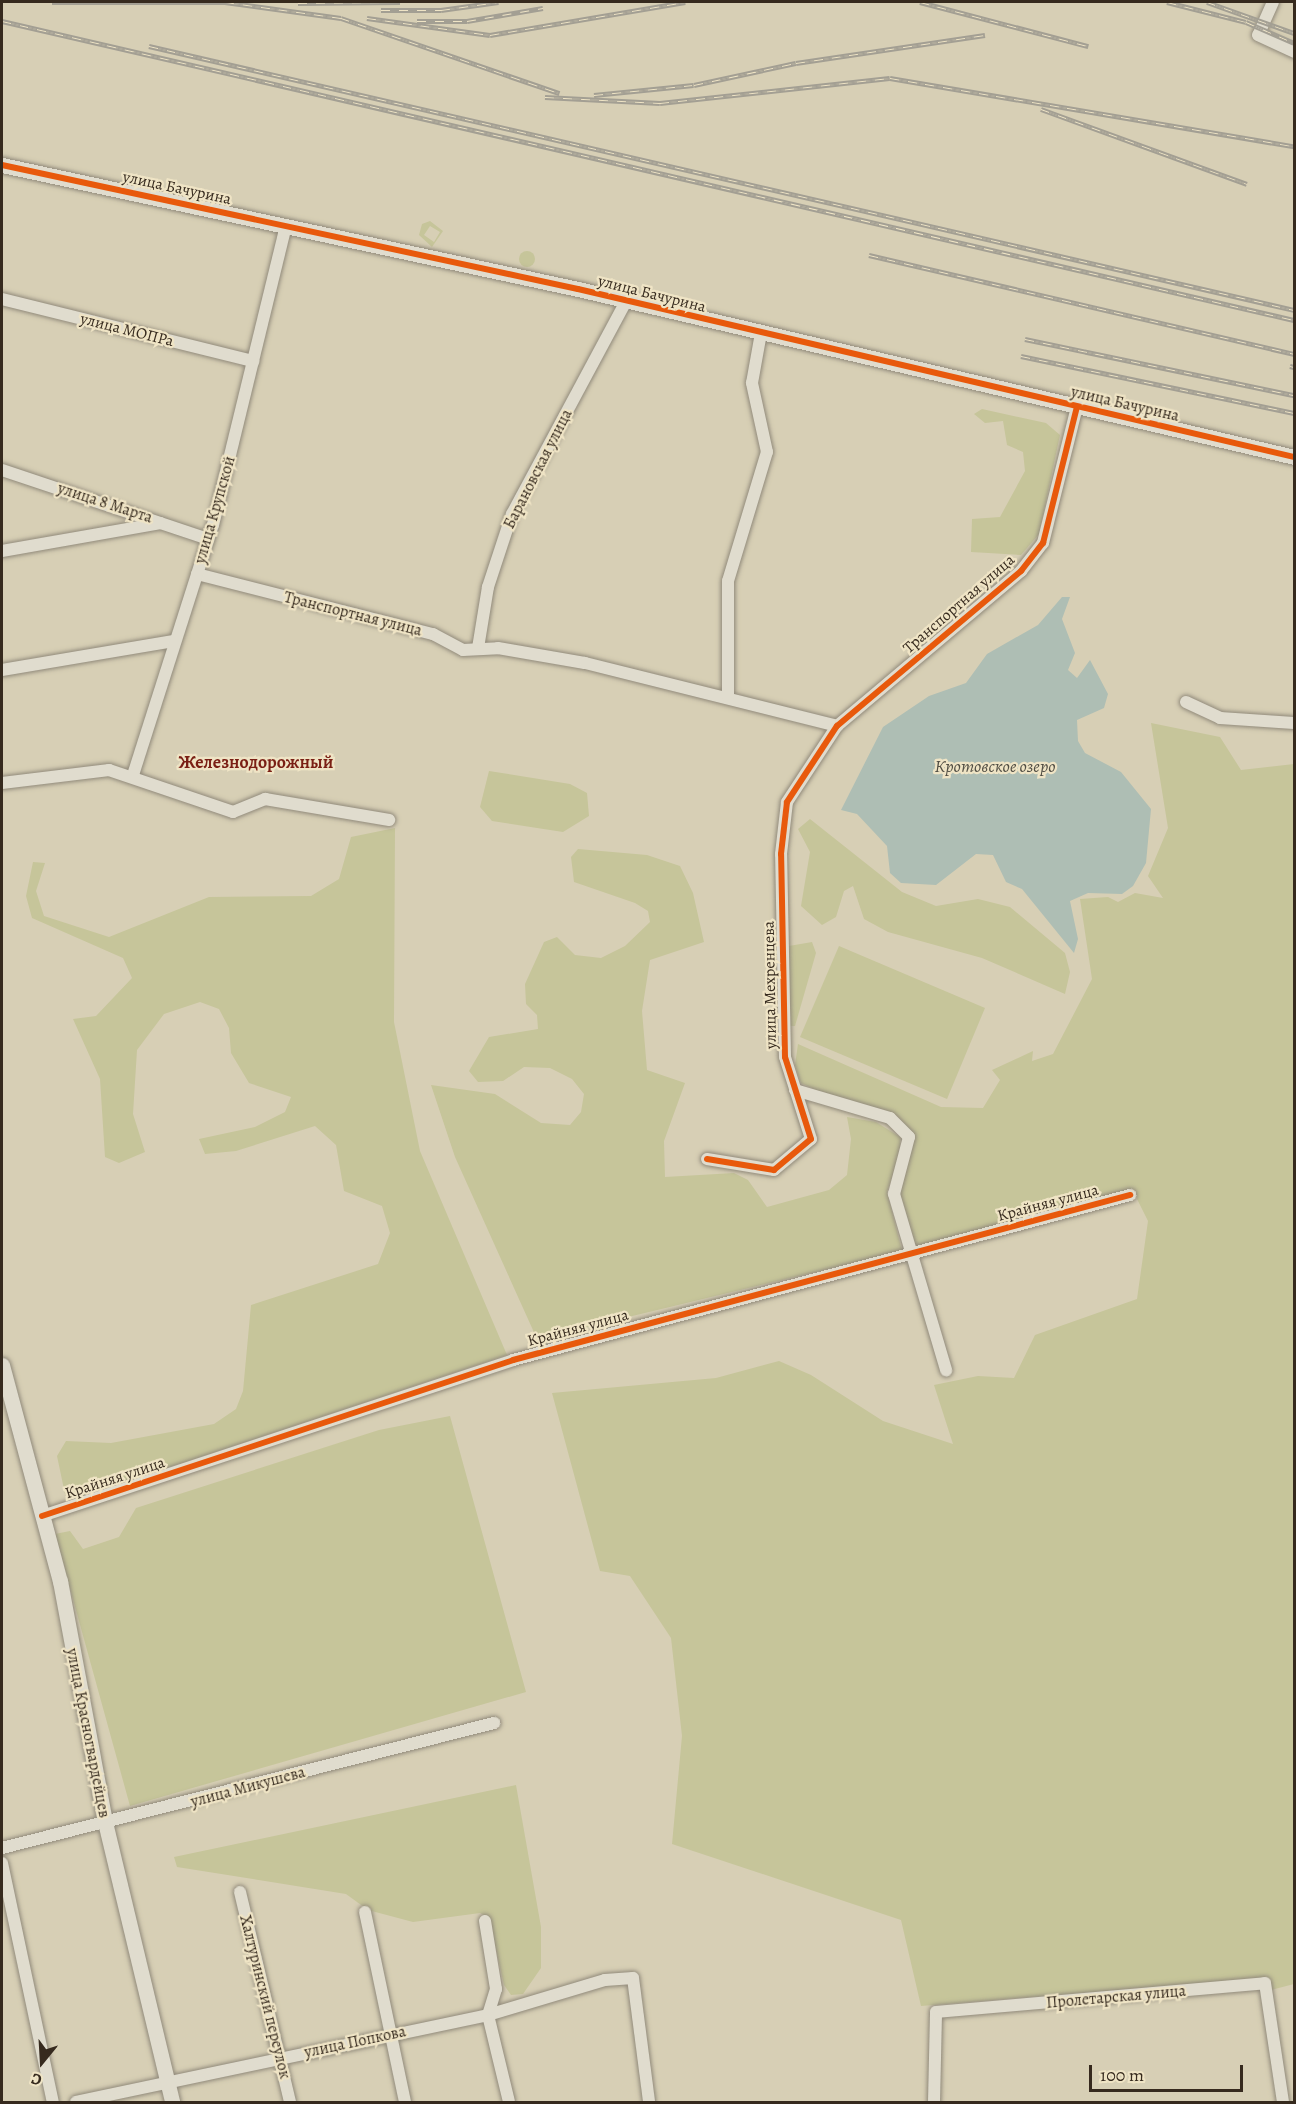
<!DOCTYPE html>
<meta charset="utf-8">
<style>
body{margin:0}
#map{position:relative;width:1296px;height:2104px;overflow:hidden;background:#d7cfb5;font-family:Alegreya,serif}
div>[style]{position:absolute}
.green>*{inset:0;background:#c6c59a}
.round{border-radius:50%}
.water>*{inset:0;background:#aebeb4}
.roads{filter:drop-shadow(0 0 2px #918a7b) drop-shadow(0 0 2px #918a7b)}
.minor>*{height:12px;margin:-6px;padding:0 6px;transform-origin:6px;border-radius:6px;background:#e0dcce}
.tertiary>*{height:15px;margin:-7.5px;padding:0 7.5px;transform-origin:7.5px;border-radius:7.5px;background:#e0dcce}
.rail>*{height:5px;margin-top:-2.5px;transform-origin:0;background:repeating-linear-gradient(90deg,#efe4c5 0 9px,#a39f93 0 18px);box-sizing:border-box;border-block:2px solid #a39f93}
.cycleway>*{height:6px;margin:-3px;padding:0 3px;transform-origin:3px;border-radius:3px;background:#e8590c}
span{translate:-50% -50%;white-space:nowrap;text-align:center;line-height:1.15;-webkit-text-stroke:4.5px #efe4c5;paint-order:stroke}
.street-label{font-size:16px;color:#362a1e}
.neighbourhood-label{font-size:18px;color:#7a1f14;font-weight:700}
.water-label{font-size:18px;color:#504d43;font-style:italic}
.frame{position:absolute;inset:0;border:3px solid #362a1e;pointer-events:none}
.north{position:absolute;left:12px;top:2032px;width:60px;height:60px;-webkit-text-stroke:4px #efe4c5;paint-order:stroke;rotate:198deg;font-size:16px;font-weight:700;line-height:24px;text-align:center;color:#362a1e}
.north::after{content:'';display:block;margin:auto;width:21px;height:27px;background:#362a1e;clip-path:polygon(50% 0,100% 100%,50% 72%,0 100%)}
.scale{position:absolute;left:1089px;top:2065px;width:154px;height:27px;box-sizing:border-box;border:3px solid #362a1e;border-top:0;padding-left:8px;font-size:18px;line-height:21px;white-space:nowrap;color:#362a1e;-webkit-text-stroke:4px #efe4c5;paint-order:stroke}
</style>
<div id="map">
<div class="green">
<div style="clip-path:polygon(evenodd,430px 221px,443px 231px,432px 247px,419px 235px,422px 224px,430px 221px,430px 226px,440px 232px,434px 242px,424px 235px,430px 226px)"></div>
<div class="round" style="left:519px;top:251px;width:16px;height:16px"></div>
<div style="clip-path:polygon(982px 409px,1046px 423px,1060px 435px,1039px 534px,1021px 555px,971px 552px,972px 519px,1000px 517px,1025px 471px,1023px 452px,1007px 445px,1003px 421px,985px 423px,974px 414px)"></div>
<div style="clip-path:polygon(1151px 723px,1220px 737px,1241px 770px,1294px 764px,1294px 1984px,1271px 1990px,1264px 1978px,921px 2006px,901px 1920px,672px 1844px,682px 1736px,671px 1638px,630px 1576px,600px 1571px,552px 1393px,716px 1378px,779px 1361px,811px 1375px,883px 1421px,953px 1444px,934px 1385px,978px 1376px,1014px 1378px,1035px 1335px,1137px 1299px,1148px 1221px,1132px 1189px,916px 1248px,900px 1193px,915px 1136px,801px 1083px,795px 1065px,798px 1044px,941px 1107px,983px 1108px,1000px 1080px,992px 1070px,1033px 1051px,1032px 1061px,1053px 1054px,1092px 979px,1080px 899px,1108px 897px,1118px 902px,1135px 893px,1163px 898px,1148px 876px,1168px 828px)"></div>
<div style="clip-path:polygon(489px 771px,570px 784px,587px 793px,589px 816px,563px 832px,492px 821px,480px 807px)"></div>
<div style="clip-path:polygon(810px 819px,902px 892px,936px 906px,978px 899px,1010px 907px,1065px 953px,1070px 972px,1065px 994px,982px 958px,888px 932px,864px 919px,853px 886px,844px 891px,836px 917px,822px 925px,801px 906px,810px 852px,798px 829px)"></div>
<div style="clip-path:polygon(395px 828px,394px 1022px,420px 1151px,507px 1355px,80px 1497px,65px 1494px,57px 1456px,66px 1441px,111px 1443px,214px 1424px,236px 1409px,243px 1391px,251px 1305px,378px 1264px,390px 1233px,382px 1206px,344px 1191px,336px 1145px,315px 1126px,236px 1151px,205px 1154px,199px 1139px,255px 1127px,285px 1112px,291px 1097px,249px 1083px,231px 1053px,229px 1028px,219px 1009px,200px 1002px,164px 1014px,137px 1050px,133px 1114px,145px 1152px,119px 1163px,105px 1157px,100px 1079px,73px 1019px,96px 1016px,132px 978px,123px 958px,32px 918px,26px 896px,33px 862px,45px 863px,36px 891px,44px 916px,109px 937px,209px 897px,311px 896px,339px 879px,351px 837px)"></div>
<div style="clip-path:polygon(578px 849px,647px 855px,680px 866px,693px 893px,704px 942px,650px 960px,642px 1011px,647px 1070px,685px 1083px,664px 1141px,665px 1177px,734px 1173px,748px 1180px,767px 1207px,829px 1190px,847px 1175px,851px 1139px,847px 1117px,876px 1122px,900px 1137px,900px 1153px,887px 1192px,902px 1251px,537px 1339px,455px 1157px,431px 1085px,495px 1094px,541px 1123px,570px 1125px,581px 1112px,584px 1094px,572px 1079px,550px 1068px,524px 1067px,503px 1081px,478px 1082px,469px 1071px,489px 1037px,538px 1029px,537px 1015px,526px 1004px,525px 984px,544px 942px,557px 937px,575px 955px,601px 958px,625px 946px,650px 922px,648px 911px,635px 903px,574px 882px,571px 857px)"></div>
<div style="clip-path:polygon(812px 942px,816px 953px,795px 1026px,789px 1026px,789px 946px)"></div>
<div style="clip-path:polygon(839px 946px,985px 1008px,947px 1099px,800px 1037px)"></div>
<div style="clip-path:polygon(450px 1416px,526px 1692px,130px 1806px,55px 1534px,70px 1531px,83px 1549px,119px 1537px,136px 1508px,379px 1430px)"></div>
<div style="clip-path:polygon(516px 1785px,541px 1927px,541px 1968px,523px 1994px,511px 1995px,504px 1985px,489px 1918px,480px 1913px,413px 1922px,368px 1910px,346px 1894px,177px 1867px,174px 1857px)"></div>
</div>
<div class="water">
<div style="clip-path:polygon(1062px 597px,1070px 597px,1062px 619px,1075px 653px,1068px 670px,1077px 678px,1090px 660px,1108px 694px,1104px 708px,1077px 720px,1078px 741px,1085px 753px,1121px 772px,1151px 809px,1146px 863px,1133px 886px,1122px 894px,1088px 893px,1070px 901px,1078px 939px,1074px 953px,1022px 889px,1006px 882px,993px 855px,976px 854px,936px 885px,901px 883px,890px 873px,887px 846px,857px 814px,841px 810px,883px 727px,929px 696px,966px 683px,987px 654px,1038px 625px)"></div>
</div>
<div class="roads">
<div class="minor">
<div style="left:1273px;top:2px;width:36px;rotate:114deg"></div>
<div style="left:1258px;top:35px;width:40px;rotate:25deg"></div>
<div style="left:2px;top:299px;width:259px;rotate:13.9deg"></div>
<div style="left:2px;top:470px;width:217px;rotate:18.5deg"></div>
<div style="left:2px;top:551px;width:161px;rotate:-10deg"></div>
<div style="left:197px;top:574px;width:244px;rotate:14.3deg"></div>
<div style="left:433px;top:634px;width:34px;rotate:28deg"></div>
<div style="left:463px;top:650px;width:35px;rotate:-3deg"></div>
<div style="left:498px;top:648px;width:88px;rotate:9.8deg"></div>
<div style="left:585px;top:663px;width:260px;rotate:14deg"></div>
<div style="left:478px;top:648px;width:62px;rotate:-80.7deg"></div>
<div style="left:488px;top:587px;width:77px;rotate:-71.8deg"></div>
<div style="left:512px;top:514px;width:242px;rotate:-61.8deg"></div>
<div style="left:2px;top:670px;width:174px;rotate:-9.6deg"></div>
<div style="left:728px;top:697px;width:116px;rotate:-90deg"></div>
<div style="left:728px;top:581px;width:135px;rotate:-73.2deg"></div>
<div style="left:767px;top:452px;width:71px;rotate:-102.3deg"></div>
<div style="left:752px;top:383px;width:51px;rotate:-79.8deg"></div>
<div style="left:1186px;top:702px;width:38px;rotate:25deg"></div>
<div style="left:1220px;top:718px;width:74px;rotate:3.9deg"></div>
<div style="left:133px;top:775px;width:262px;rotate:-72.3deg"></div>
<div style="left:213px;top:525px;width:308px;rotate:-76.3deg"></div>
<div style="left:2px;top:783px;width:108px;rotate:-6.9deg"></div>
<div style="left:109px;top:770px;width:131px;rotate:18.7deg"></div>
<div style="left:233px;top:812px;width:35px;rotate:-22deg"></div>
<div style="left:265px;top:799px;width:126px;rotate:9.6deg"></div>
<div style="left:795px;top:1090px;width:99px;rotate:16.4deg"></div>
<div style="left:890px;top:1118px;width:27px;rotate:45deg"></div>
<div style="left:909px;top:1137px;width:59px;rotate:104.7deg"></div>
<div style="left:894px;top:1194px;width:184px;rotate:73.5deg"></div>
<div style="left:707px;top:1159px;width:68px;rotate:9.3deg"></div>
<div style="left:774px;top:1170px;width:48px;rotate:-40deg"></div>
<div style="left:811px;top:1139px;width:86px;rotate:-107.6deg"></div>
<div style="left:785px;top:1057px;width:203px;rotate:-91.1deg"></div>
<div style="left:781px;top:854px;width:52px;rotate:-83.4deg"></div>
<div style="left:787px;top:802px;width:91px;rotate:-56.7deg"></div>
<div style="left:837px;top:726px;width:241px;rotate:-40.1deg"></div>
<div style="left:1021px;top:571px;width:36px;rotate:-52deg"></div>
<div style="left:1043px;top:543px;width:140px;rotate:-76deg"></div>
<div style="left:42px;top:1516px;width:496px;rotate:-18.3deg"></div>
<div style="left:513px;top:1360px;width:639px;rotate:-14.97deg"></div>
<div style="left:2px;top:1848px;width:508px;rotate:-14.26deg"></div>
<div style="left:2px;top:1863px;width:244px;rotate:78deg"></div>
<div style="left:240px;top:1892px;width:216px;rotate:76.6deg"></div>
<div style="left:365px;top:1912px;width:194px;rotate:78.1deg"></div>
<div style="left:485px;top:1921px;width:69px;rotate:80.8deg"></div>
<div style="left:496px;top:1989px;width:27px;rotate:107deg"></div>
<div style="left:488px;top:2015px;width:89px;rotate:76.4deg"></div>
<div style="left:76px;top:2102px;width:421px;rotate:-11.9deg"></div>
<div style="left:488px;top:2015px;width:122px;rotate:-16.7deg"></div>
<div style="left:605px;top:1980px;width:28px;rotate:-4deg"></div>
<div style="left:633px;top:1978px;width:125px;rotate:82.6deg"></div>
<div style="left:934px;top:2102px;width:90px;rotate:-88.7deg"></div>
<div style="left:936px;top:2012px;width:330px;rotate:-5deg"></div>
<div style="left:1265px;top:1983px;width:120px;rotate:81.4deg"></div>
</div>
<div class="tertiary">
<div style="left:2px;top:165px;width:589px;rotate:12.15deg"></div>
<div style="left:578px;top:289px;width:735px;rotate:13.2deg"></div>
<div style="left:2px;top:1365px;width:224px;rotate:75deg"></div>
<div style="left:60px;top:1581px;width:245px;rotate:79.4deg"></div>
<div style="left:105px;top:1822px;width:288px;rotate:76.5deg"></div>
</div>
</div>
<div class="rail">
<div style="left:52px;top:2px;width:180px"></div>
<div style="left:225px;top:2px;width:117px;rotate:7.9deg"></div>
<div style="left:341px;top:18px;width:231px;rotate:19deg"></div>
<div style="left:920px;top:2px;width:174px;rotate:14.7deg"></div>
<div style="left:1167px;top:2px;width:81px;rotate:14.2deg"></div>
<div style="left:1246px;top:22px;width:52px;rotate:23.6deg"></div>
<div style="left:1207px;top:2px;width:92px;rotate:19.6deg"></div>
<div style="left:298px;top:3px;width:102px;rotate:-0.6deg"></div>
<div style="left:381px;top:10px;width:60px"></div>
<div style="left:441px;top:10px;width:58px;rotate:-8deg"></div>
<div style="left:367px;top:18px;width:124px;rotate:7.9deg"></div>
<div style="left:490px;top:35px;width:198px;rotate:-9.6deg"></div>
<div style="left:2px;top:21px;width:1326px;rotate:13.03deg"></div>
<div style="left:417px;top:21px;width:50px"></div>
<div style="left:467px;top:21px;width:77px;rotate:-9.7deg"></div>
<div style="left:149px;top:46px;width:1175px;rotate:12.98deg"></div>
<div style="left:594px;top:95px;width:100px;rotate:-5.7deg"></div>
<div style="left:694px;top:85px;width:104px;rotate:-12.2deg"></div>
<div style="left:796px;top:63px;width:191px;rotate:-8.4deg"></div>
<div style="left:545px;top:97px;width:115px;rotate:3deg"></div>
<div style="left:660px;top:103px;width:231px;rotate:-6.2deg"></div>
<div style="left:890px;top:78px;width:410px;rotate:9.6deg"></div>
<div style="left:1041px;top:109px;width:219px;rotate:20deg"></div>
<div style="left:869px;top:255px;width:436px;rotate:13.1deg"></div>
<div style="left:1025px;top:339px;width:275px;rotate:11.8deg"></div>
<div style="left:1021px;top:356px;width:279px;rotate:11.8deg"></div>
<div style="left:1290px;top:366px;width:4px;rotate:14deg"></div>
</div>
<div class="cycleway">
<div style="left:2px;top:165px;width:589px;rotate:12.15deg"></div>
<div style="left:578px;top:289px;width:735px;rotate:13.2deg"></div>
<div style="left:707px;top:1159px;width:68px;rotate:9.3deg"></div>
<div style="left:774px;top:1170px;width:48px;rotate:-40deg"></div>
<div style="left:811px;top:1139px;width:86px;rotate:-107.6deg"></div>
<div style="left:785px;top:1057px;width:203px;rotate:-91.1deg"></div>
<div style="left:781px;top:854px;width:52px;rotate:-83.4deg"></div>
<div style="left:787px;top:802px;width:91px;rotate:-56.7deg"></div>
<div style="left:837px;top:726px;width:241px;rotate:-40.1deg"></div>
<div style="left:1021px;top:571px;width:36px;rotate:-52deg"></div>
<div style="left:1043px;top:543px;width:140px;rotate:-76deg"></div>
<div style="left:42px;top:1516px;width:496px;rotate:-18.3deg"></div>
<div style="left:513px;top:1360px;width:639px;rotate:-14.97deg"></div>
</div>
<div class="street-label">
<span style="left:177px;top:188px;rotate:12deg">улица Бачурина</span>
<span style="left:652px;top:294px;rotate:14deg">улица Бачурина</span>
<span style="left:127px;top:330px;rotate:14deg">улица МОПРа</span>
<span style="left:1125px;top:404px;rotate:13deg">улица Бачурина</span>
<span style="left:538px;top:469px;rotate:-63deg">Барановская улица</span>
<span style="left:105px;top:503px;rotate:18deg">улица 8 Марта</span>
<span style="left:215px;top:510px;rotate:-74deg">улица Крупской</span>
<span style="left:959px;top:604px;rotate:-41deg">Транспортная улица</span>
<span style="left:353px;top:614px;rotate:14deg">Транспортная улица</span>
<span style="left:770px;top:985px;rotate:-91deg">улица Мехренцева</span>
<span style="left:1048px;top:1203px;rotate:-15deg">Крайняя улица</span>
<span style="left:578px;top:1328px;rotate:-15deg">Крайняя улица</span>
<span style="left:115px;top:1478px;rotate:-18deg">Крайняя улица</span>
<span style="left:88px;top:1733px;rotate:79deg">улица Красногвардейцев</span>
<span style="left:248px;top:1787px;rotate:-15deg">улица Микушева</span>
<span style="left:265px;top:1997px;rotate:76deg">Халтуринский переулок</span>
<span style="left:1116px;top:1997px;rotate:-5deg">Пролетарская улица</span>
<span style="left:355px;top:2042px;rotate:-12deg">улица Попкова</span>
</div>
<div class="neighbourhood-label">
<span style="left:256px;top:762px">Железнодорожный</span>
</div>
<div class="water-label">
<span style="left:995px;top:766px">Кротовское озеро</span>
</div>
<div class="frame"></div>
<div class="north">С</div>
<div class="scale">100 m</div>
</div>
